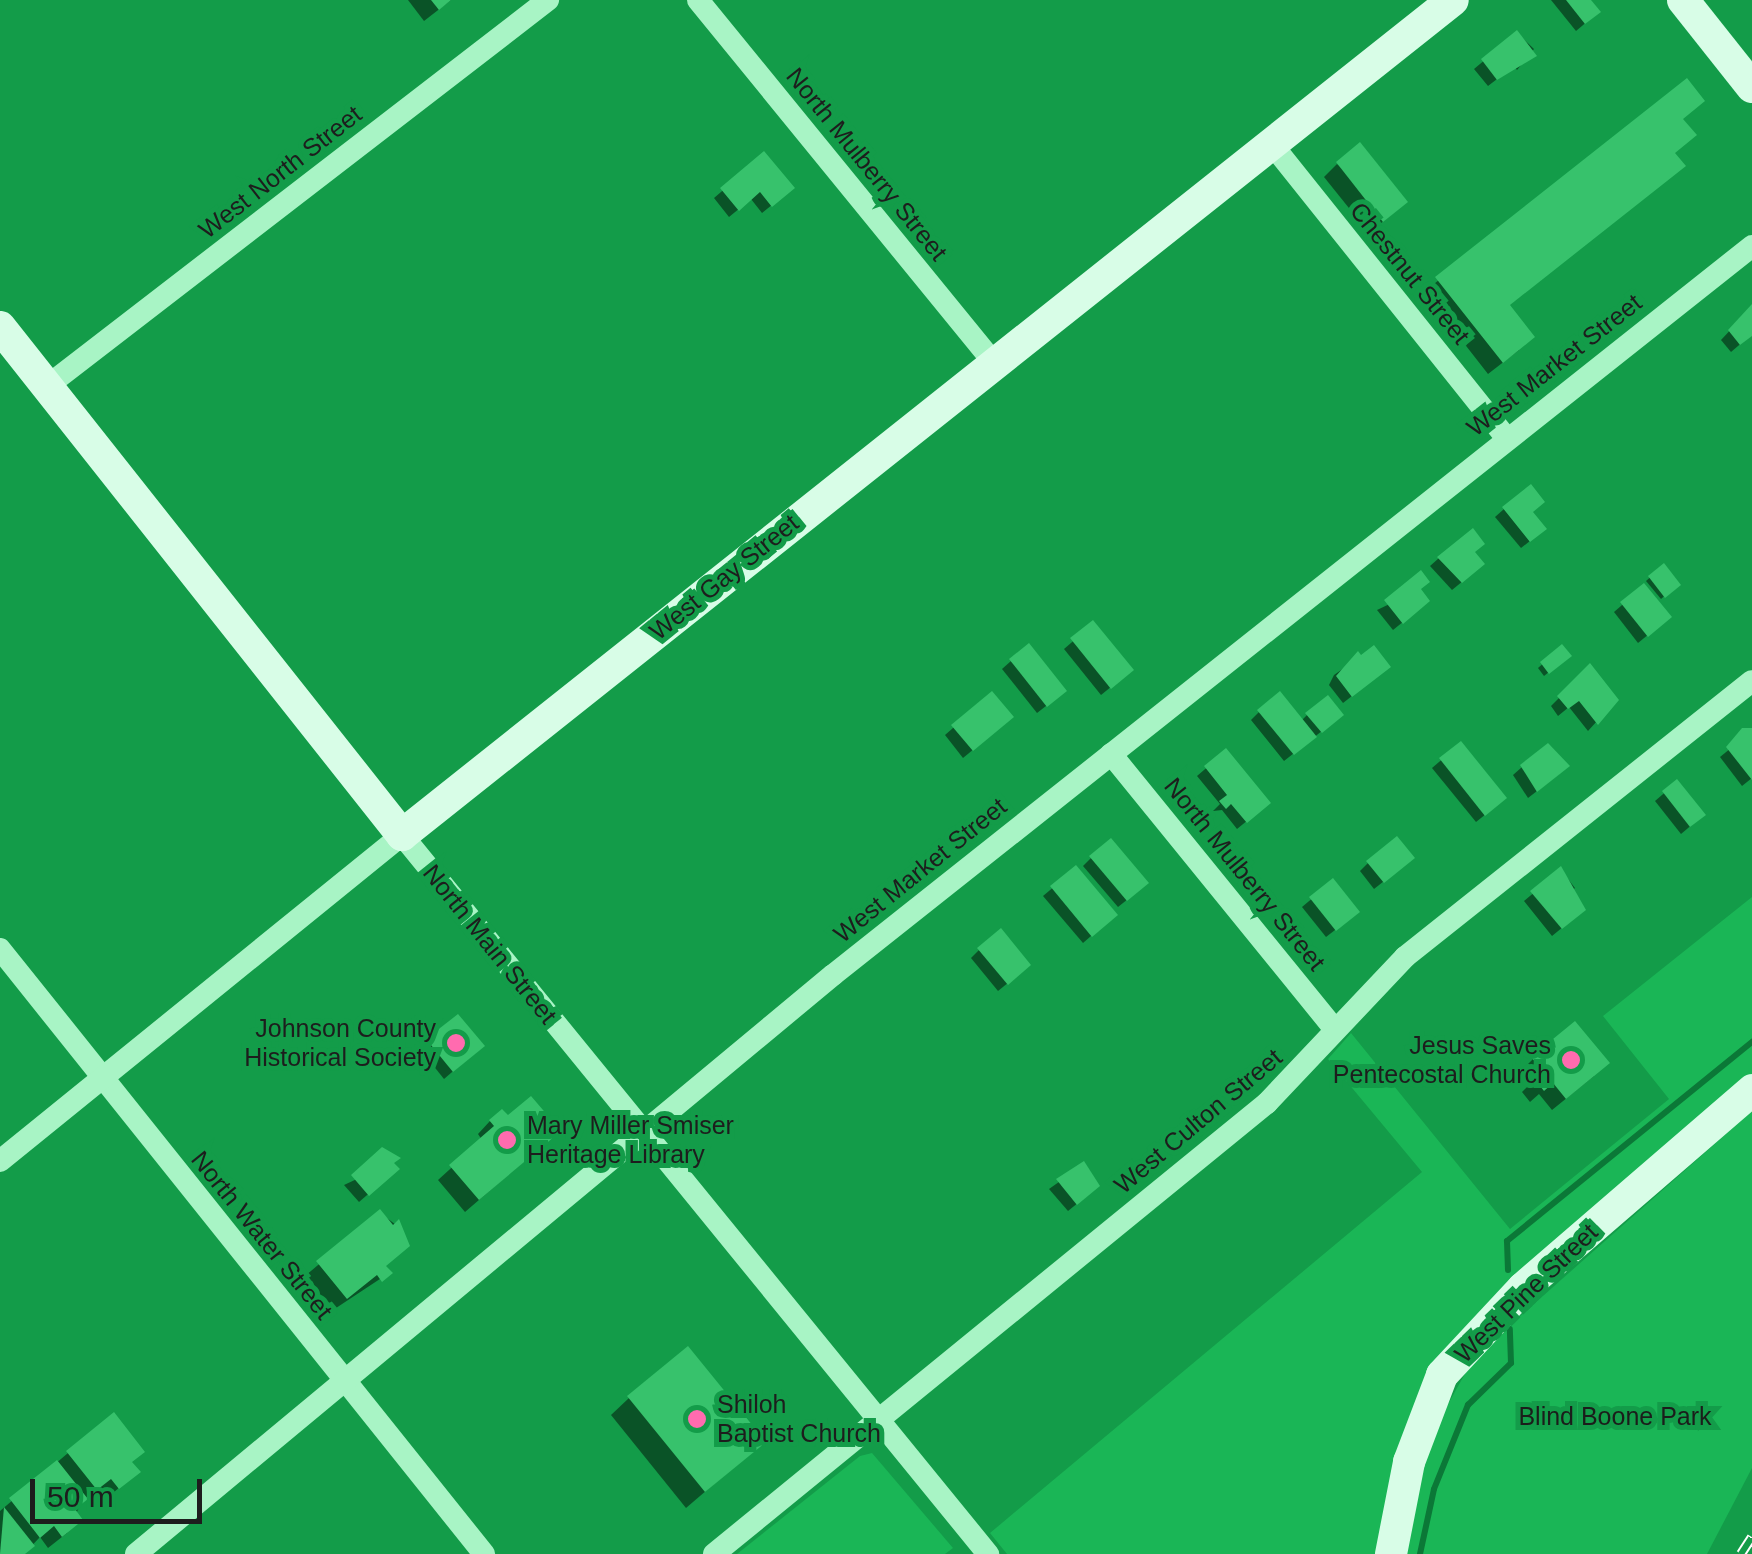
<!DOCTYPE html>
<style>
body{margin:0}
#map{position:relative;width:1752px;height:1554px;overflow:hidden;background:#139c49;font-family:Arial,sans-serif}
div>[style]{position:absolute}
.green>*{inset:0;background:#1ab656}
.shadow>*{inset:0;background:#0007}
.stream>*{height:6px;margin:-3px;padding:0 3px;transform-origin:3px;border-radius:3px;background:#0b7837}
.building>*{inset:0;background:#37c26c}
.street>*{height:22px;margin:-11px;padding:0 11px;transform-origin:11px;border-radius:11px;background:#a8f4c5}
.secondary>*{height:32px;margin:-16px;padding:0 16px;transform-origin:16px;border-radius:16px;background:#d8fde7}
.rail>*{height:10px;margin-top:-5px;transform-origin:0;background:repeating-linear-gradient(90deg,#139c49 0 19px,#fff 0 38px);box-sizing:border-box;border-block:2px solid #fff}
.dots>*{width:28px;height:28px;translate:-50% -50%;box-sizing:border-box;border:5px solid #139c49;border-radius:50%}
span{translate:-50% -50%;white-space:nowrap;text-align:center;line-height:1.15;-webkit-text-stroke:10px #139c49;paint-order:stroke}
.street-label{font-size:25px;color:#1d1d1d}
.poi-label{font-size:25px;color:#1d1d1d}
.right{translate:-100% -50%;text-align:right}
.left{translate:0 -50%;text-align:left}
.park-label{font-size:25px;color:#1b1d1b}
.scale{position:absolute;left:30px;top:1479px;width:172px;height:45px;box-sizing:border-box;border:5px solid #1d1d1d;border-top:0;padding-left:12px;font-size:30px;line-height:35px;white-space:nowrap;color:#1d1d1d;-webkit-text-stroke:8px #139c49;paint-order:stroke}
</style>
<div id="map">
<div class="green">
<div style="clip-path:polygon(1752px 897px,1752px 1074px,1530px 1263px,1456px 1338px,1376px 1554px,1007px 1554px,990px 1533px,1422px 1172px,1328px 1059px,1351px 1033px,1510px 1229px,1669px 1099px,1603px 1016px)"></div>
<div style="clip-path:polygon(1752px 1111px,1752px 1468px,1707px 1554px,1402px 1554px,1434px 1429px,1475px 1356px)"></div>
<div style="clip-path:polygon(872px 1453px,953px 1548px,945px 1554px,737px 1554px,860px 1456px)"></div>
</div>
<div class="shadow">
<div style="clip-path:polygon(408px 0,451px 0,424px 21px)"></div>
<div style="clip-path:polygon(1551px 0,1588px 0,1589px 20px,1576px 31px)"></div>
<div style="clip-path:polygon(1517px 33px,1534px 49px,1517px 70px,1514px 66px,1488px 86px,1474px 69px)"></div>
<div style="clip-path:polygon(1686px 81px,1673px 154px,1683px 166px,1508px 306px,1519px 350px,1488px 374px,1424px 292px)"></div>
<div style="clip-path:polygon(764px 155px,783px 196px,762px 213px,751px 199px,729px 217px,714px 198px)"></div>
<div style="clip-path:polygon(1337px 164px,1392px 214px,1369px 233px,1324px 177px)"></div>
<div style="clip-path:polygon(1752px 307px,1752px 334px,1731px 352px,1721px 340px)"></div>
<div style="clip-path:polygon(1504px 509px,1535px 537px,1521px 548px,1495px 517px)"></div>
<div style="clip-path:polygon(1473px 553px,1474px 572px,1452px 590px,1430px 566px,1439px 558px)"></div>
<div style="clip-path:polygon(1663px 566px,1678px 584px,1661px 599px,1646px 581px)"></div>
<div style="clip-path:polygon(1644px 586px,1660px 625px,1638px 643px,1614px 612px)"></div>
<div style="clip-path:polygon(1419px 590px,1419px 609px,1393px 630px,1377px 610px)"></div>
<div style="clip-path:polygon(1093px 624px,1122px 678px,1101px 695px,1064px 649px)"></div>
<div style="clip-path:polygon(1562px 647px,1569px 656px,1544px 676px,1538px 668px)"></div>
<div style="clip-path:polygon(1373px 648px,1379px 675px,1343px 703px,1329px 685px,1334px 675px)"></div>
<div style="clip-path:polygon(1011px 661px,1055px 699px,1037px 713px,1002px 669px)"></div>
<div style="clip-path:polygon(1590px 667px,1616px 700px,1588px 731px,1569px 707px,1558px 716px,1551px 706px)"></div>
<div style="clip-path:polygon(992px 694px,1003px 725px,963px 758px,945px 735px)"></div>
<div style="clip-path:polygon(1259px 712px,1301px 721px,1307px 715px,1332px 723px,1284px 761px,1251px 720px)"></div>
<div style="clip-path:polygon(1752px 731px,1752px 778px,1742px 786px,1720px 757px)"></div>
<div style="clip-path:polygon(1460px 744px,1496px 806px,1476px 822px,1432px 768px)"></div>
<div style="clip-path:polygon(1225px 752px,1259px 811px,1237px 829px,1222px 810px,1213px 811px,1220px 804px,1197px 776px)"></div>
<div style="clip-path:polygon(1522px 767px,1559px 774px,1528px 798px,1513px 775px)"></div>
<div style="clip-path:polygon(1677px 782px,1694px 823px,1681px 834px,1655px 801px)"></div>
<div style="clip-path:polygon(1091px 858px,1138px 891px,1118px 907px,1083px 866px)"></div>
<div style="clip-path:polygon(1368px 863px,1403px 866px,1374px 889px,1360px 871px)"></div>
<div style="clip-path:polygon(1075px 869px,1106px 923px,1083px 943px,1043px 896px)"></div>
<div style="clip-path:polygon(1561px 870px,1575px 888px,1569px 893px,1574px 918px,1552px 936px,1524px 901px)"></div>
<div style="clip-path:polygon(1333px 881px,1348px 920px,1326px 937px,1302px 907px)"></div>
<div style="clip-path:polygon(979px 950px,1020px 973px,998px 991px,971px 958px)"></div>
<div style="clip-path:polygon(457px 1017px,473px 1054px,444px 1079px,420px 1049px)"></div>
<div style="clip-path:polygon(1533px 1059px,1594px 1076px,1552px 1110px,1539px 1094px,1530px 1102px,1522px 1092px,1530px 1084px,1520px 1072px)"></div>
<div style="clip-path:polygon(490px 1121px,544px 1144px,465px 1212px,438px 1180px,482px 1140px,478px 1134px)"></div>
<div style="clip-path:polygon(391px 1163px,388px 1177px,359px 1202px,344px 1185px)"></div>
<div style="clip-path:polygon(1083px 1165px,1089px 1194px,1068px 1211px,1049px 1189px)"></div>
<div style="clip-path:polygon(380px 1213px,403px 1230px,384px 1267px,389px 1273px,333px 1310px,305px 1276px)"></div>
<div style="clip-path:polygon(629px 1398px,763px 1442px,686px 1508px,611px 1415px)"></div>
<div style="clip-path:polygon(68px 1453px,130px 1463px,137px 1472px,105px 1500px,97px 1490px,82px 1501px,67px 1533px,48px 1548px,40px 1537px,24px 1554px,0 1554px,0 1511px)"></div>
</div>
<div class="stream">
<div style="left:1508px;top:1270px;width:29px;rotate:-92deg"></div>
<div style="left:1507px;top:1241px;width:316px;rotate:-39.1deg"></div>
<div style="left:1420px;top:1554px;width:66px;rotate:-77.8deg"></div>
<div style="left:1434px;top:1489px;width:91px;rotate:-68deg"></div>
<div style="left:1468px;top:1405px;width:60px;rotate:-44.3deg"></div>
<div style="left:1511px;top:1363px;width:34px;rotate:-92deg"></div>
</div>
<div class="building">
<div style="clip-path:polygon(431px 0,451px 0,439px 10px)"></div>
<div style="clip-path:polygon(1566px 0,1591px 0,1601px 12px,1585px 24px)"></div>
<div style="clip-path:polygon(1517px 30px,1537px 56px,1497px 80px,1481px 59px)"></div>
<div style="clip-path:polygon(1687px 78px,1705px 101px,1683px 119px,1697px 135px,1675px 153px,1686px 166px,1510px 305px,1535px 337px,1503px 363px,1435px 277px)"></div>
<div style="clip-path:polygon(1360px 142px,1408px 202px,1383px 222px,1336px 162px)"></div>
<div style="clip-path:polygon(764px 151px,795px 188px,772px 207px,760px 192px,739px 211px,720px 188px)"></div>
<div style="clip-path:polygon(1752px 304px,1752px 336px,1740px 345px,1728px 330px)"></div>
<div style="clip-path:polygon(1531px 484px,1545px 502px,1533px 512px,1547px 529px,1530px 542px,1502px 507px)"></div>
<div style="clip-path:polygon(1473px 528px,1485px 544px,1475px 552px,1485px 564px,1462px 583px,1437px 557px)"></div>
<div style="clip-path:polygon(1664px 563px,1681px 585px,1665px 598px,1648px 576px)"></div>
<div style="clip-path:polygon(1421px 570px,1430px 582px,1421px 589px,1430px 601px,1403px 624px,1384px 600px)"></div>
<div style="clip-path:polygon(1644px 583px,1672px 617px,1648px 637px,1620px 602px)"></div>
<div style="clip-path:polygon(1093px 620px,1134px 670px,1111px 689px,1070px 638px)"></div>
<div style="clip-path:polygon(1029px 643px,1067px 691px,1047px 707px,1009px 659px)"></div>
<div style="clip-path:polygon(1562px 644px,1572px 656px,1549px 674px,1540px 662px)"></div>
<div style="clip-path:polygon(1374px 645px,1391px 667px,1352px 697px,1336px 676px,1358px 651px,1361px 655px)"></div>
<div style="clip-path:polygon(1590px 663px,1619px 700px,1598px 725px,1579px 701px,1568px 709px,1557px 696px)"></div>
<div style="clip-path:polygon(992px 691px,1014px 717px,973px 751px,951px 725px)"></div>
<div style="clip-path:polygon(1280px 691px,1317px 737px,1294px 755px,1257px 710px)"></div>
<div style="clip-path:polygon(1328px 695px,1344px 715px,1322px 733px,1305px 713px)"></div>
<div style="clip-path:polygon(1742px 728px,1752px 728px,1752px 780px,1726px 747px)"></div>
<div style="clip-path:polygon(1461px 741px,1507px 798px,1485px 816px,1439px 758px)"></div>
<div style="clip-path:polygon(1548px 743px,1570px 766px,1537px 792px,1520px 765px)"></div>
<div style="clip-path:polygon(1226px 748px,1271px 803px,1247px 823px,1231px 804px,1226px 809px,1219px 801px,1227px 795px,1204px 766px)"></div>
<div style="clip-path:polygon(1677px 779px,1706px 815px,1690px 827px,1662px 791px)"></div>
<div style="clip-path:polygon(1397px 836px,1415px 858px,1384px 883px,1366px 861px)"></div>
<div style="clip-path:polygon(1111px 838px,1149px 883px,1127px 901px,1089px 856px)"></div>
<div style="clip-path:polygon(1076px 865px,1118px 915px,1092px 937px,1050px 886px)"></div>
<div style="clip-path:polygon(1561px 866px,1586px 910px,1562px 929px,1530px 891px)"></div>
<div style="clip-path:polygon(1333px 878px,1360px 912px,1336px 931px,1309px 897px)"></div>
<div style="clip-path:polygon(1001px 928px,1031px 965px,1008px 985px,977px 948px)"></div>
<div style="clip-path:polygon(458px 1014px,485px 1046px,453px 1072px,426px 1039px)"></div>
<div style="clip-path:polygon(1575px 1021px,1610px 1063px,1566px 1099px,1553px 1083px,1544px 1091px,1533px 1077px,1542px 1070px,1531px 1057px)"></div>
<div style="clip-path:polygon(531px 1096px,561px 1131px,479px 1200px,449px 1165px,494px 1126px,489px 1120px,502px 1109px,508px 1115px)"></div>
<div style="clip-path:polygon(382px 1147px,401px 1158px,394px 1163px,400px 1169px,369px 1196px,351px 1175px)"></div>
<div style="clip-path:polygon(1084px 1161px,1100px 1186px,1077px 1205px,1056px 1179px)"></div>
<div style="clip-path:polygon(380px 1209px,393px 1225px,399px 1219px,410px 1246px,386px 1266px,393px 1273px,382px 1282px,377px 1275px,347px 1299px,316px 1261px)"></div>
<div style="clip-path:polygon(688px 1346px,766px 1442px,705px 1492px,627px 1396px)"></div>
<div style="clip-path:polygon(114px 1412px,145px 1452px,132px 1462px,141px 1472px,119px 1489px,111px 1479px,97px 1490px,66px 1451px)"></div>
<div style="clip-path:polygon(57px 1460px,88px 1499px,75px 1509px,83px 1520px,62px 1537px,54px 1526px,40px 1538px,9px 1498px)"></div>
<div style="clip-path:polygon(4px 1507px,35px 1546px,25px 1554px,0 1554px)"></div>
</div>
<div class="street">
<div style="left:698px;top:0;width:467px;rotate:50.8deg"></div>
<div style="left:1271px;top:143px;width:376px;rotate:51.4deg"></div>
<div style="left:46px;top:387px;width:634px;rotate:-37.63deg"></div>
<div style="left:1111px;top:754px;width:355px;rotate:50.9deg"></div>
<div style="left:0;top:949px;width:775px;rotate:51.34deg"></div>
<div style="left:0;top:1161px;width:518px;rotate:-39.04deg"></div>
<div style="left:402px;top:835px;width:928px;rotate:50.82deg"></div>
<div style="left:136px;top:1554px;width:906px;rotate:-39.72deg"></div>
<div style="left:833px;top:975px;width:1173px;rotate:-38.42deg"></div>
<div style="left:714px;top:1554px;width:714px;rotate:-39.2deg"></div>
<div style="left:1267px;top:1103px;width:201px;rotate:-46.6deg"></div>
<div style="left:1405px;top:957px;width:443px;rotate:-38.5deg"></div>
</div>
<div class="secondary">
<div style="left:1683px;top:0;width:111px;rotate:51.6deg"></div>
<div style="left:0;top:327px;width:648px;rotate:51.64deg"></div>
<div style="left:402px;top:835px;width:1342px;rotate:-38.47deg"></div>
<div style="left:1391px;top:1554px;width:94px;rotate:-78.9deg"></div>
<div style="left:1409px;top:1462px;width:93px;rotate:-69.2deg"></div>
<div style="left:1442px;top:1375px;width:119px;rotate:-47deg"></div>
<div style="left:1523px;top:1288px;width:303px;rotate:-40.8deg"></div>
</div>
<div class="rail">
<div style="left:1741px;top:1554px;width:20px;rotate:-57deg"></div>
</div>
<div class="dots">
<div style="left:456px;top:1043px;background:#ff6baf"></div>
<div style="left:1571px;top:1060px;background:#ff6baf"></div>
<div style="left:507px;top:1140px;background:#ff6baf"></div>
<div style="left:697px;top:1419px;background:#ff6baf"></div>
</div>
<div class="street-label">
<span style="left:867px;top:164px;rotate:51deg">North Mulberry Street</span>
<span style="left:280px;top:172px;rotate:-38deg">West North Street</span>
<span style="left:1410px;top:273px;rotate:51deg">Chestnut Street</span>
<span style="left:1554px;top:365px;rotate:-38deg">West Market Street</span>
<span style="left:724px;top:577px;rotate:-39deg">West Gay Street</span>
<span style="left:920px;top:870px;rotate:-39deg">West Market Street</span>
<span style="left:1245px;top:874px;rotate:51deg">North Mulberry Street</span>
<span style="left:490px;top:944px;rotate:51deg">North Main Street</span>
<span style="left:1198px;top:1121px;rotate:-40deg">West Culton Street</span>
<span style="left:262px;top:1235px;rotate:51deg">North Water Street</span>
<span style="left:1526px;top:1293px;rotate:-44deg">West Pine Street</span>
</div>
<div class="poi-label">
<span class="right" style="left:436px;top:1043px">Johnson County<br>Historical Society</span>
<span class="right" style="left:1551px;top:1060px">Jesus Saves<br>Pentecostal Church</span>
<span class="left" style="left:527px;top:1140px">Mary Miller Smiser<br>Heritage Library</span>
<span class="left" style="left:717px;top:1419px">Shiloh<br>Baptist Church</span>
</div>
<div class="park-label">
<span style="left:1615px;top:1416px">Blind Boone Park</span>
</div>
<div class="scale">50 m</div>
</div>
